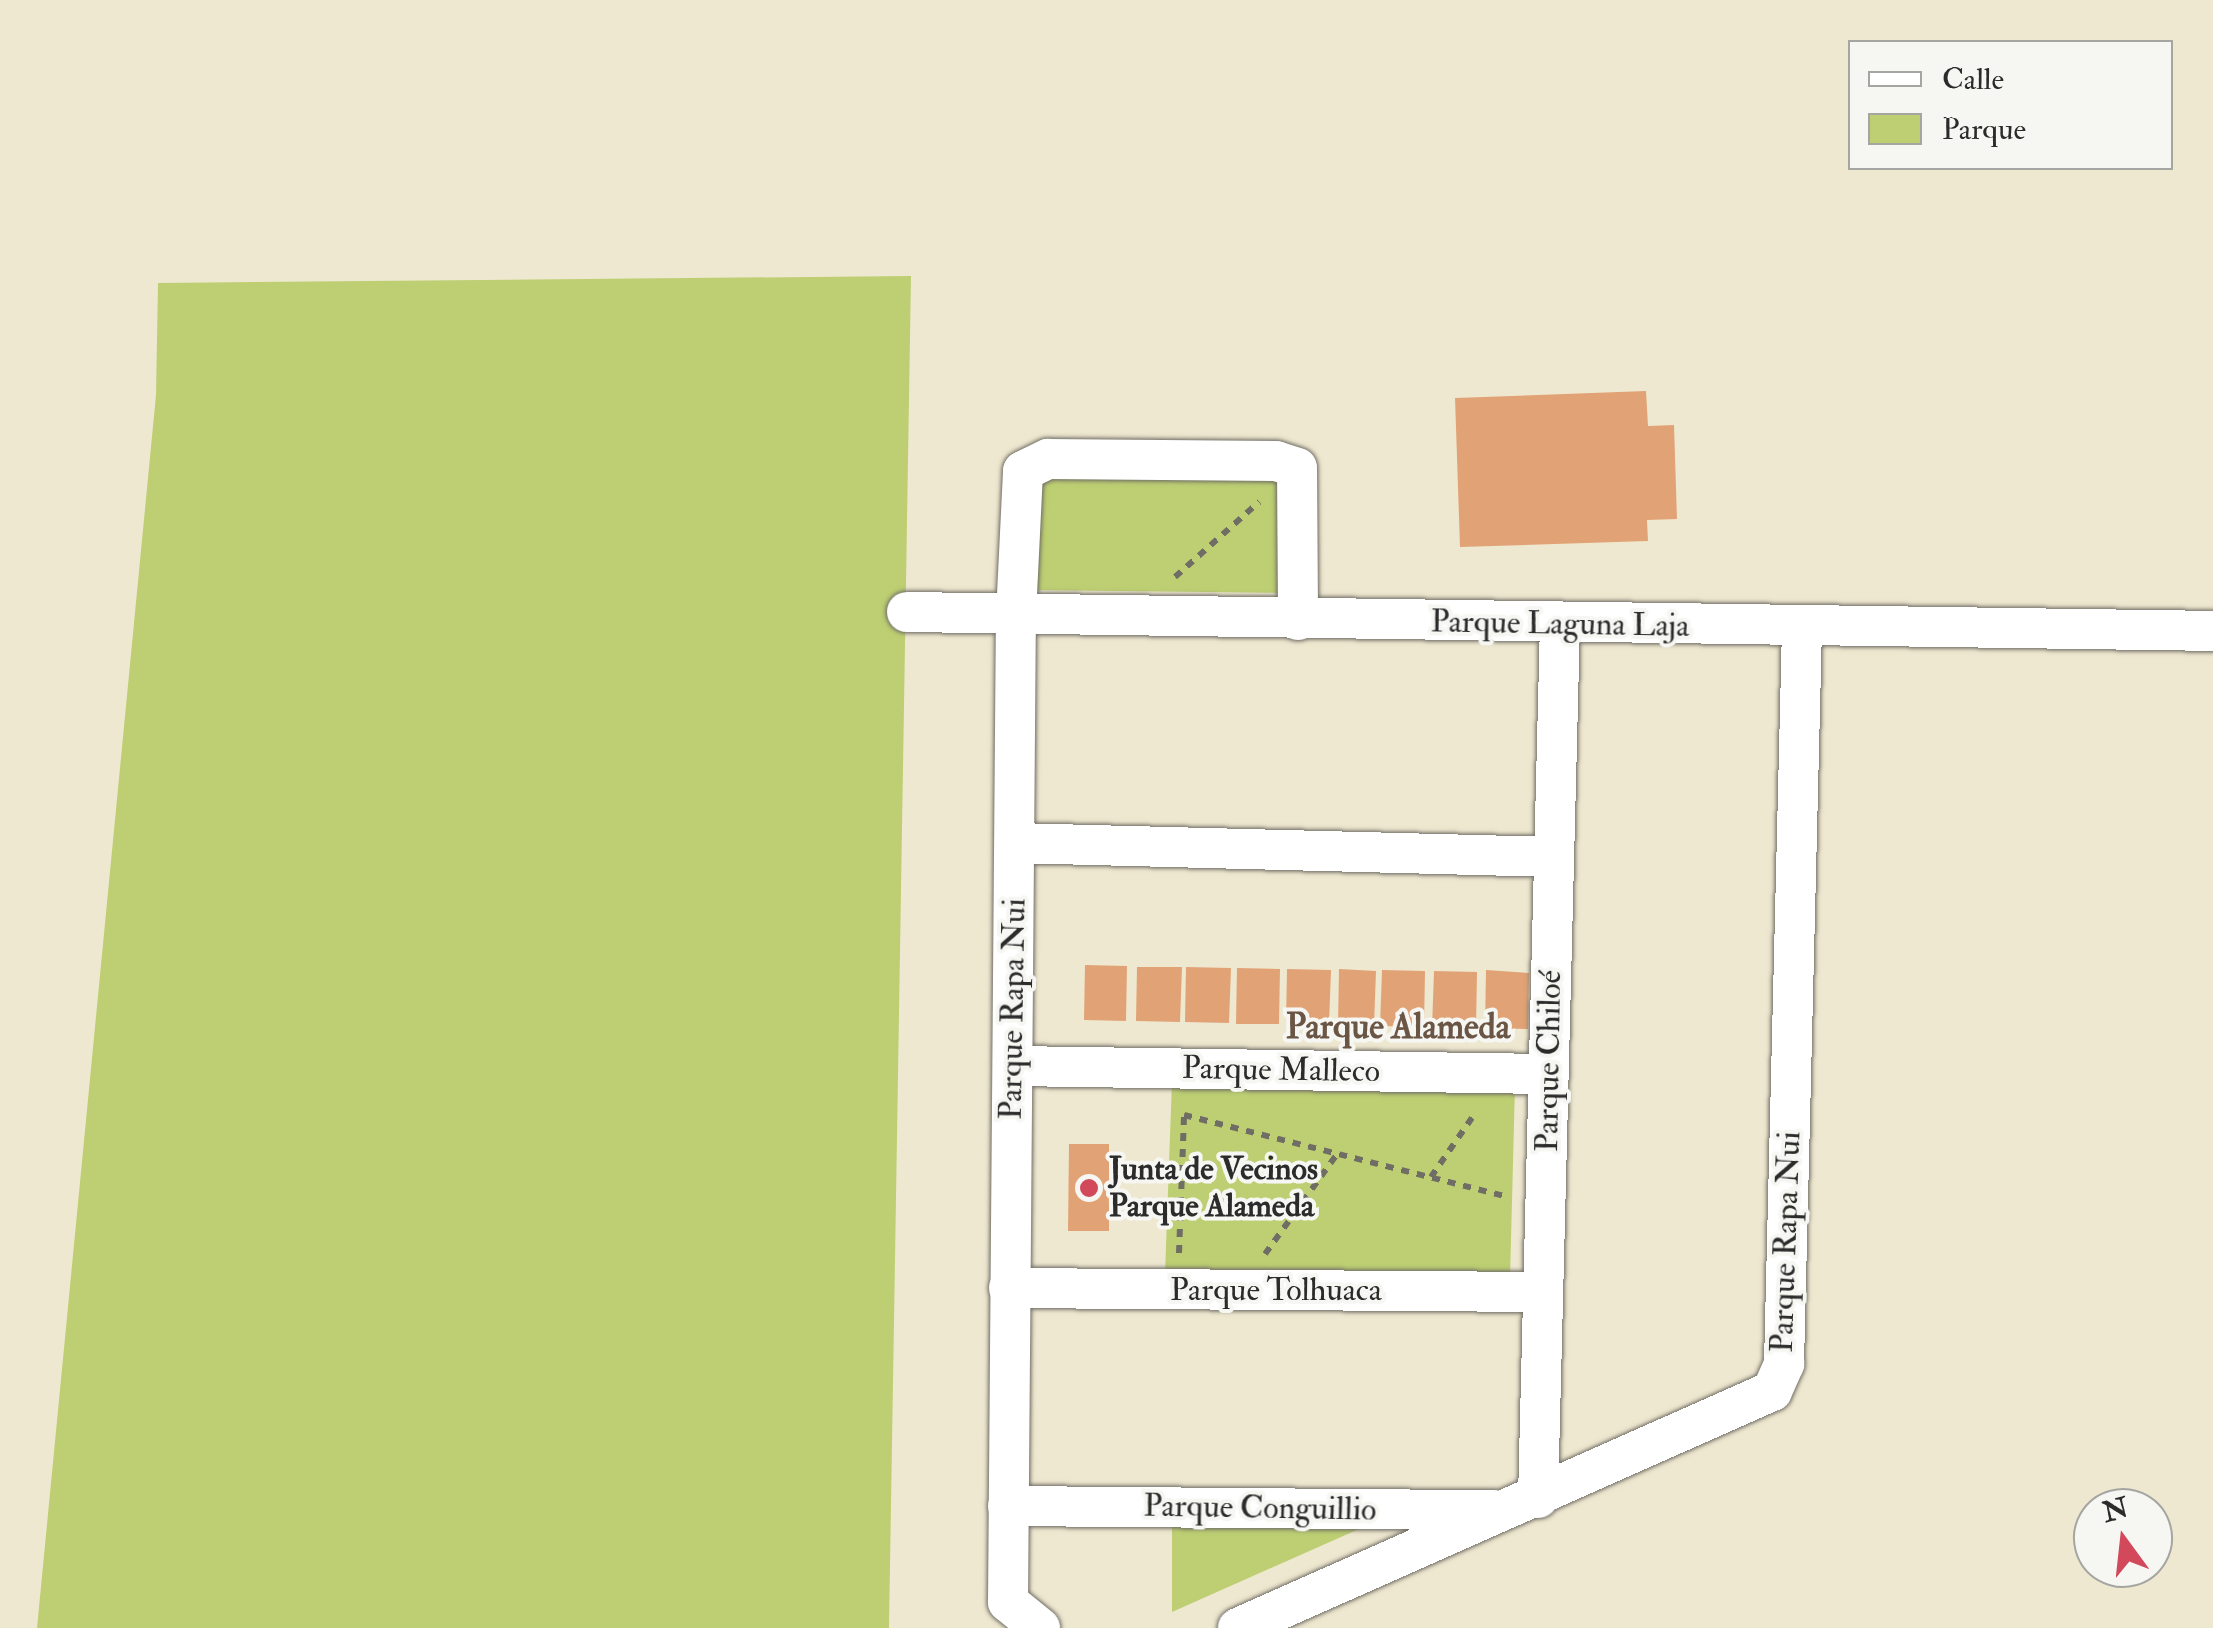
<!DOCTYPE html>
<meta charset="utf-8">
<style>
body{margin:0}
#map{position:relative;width:2213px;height:1628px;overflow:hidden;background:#efe8d0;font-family:"IM FELL Double Pica",serif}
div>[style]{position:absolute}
.green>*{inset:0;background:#bdcf72}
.building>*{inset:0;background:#e1a376}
.path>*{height:6px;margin-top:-3px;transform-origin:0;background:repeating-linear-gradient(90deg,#706d65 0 8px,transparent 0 16px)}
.roads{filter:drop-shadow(0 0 2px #706d65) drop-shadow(0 0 2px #706d65)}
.minor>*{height:40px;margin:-20px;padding:0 20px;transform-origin:20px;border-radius:20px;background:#fff}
.dots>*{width:28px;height:28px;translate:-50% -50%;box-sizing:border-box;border:5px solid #f6f6f2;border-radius:50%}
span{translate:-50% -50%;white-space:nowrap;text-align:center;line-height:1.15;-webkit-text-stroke:8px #f6f6f2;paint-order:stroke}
.street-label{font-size:32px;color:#2b2b2b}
.poi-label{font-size:32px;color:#2b2b2b;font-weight:700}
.left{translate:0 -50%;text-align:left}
.neighbourhood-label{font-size:35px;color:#6b5545;font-weight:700}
.legend{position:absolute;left:1848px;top:40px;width:325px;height:130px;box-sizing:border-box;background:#f6f6f2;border:2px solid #a5a5a2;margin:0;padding:12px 18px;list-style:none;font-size:30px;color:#2b2b2b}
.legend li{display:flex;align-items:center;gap:20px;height:50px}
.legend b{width:50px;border:2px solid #a5a5a2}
.north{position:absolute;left:2073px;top:1488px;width:100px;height:100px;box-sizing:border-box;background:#f6f6f2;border:2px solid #a5a5a2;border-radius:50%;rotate:345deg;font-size:28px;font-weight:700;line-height:40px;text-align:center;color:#2b2b2b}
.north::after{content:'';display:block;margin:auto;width:35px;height:45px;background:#d1495b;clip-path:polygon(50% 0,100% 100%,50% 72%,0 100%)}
</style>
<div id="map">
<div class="green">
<div style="clip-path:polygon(911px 276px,889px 1628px,37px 1628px,156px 395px,158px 283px)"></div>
<div style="clip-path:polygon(1050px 475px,1277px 477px,1292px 593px,1028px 590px,1034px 481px)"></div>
<div style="clip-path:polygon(1172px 1081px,1515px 1085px,1510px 1279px,1165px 1274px)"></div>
<div style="clip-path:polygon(1172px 1521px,1368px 1525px,1172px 1612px)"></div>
</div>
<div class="building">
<div style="clip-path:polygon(1646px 391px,1648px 426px,1674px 425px,1677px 519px,1647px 520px,1648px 541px,1460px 547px,1455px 398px)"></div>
<div style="clip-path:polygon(1085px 965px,1127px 966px,1126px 1021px,1084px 1020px)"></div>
<div style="clip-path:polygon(1137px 967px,1182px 967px,1180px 1022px,1136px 1021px)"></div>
<div style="clip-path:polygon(1186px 967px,1231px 968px,1229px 1023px,1185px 1022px)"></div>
<div style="clip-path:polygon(1237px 968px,1280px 969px,1279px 1024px,1236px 1024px)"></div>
<div style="clip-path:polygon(1287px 969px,1331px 970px,1329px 1025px,1286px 1024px)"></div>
<div style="clip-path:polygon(1339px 969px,1376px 971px,1374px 1026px,1338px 1025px)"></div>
<div style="clip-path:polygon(1382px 970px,1425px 971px,1424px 1027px,1380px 1026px)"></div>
<div style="clip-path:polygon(1486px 970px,1529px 973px,1528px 1029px,1485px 1028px)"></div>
<div style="clip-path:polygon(1434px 971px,1477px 972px,1476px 1028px,1432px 1028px)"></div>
<div style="clip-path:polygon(1069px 1144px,1109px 1144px,1109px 1231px,1068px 1231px)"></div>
</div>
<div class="path">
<div style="left:1175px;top:577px;width:113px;rotate:-41.8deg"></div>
<div style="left:1184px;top:1115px;width:333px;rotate:14.2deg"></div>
<div style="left:1431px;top:1177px;width:79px;rotate:-55.3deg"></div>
<div style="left:1179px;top:1253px;width:138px;rotate:-87.9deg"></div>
<div style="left:1265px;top:1254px;width:123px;rotate:-54.2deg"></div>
</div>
<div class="roads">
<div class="minor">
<div style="left:907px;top:612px;width:1306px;rotate:0.83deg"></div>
<div style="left:1015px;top:843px;width:539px;rotate:1.49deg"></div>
<div style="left:1013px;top:1066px;width:536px;rotate:0.86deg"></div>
<div style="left:1009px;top:1288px;width:534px;rotate:0.43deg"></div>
<div style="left:1538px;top:1498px;width:874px;rotate:-88.56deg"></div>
<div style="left:1008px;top:1506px;width:486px;rotate:0.5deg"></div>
<div style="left:1040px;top:1628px;width:41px;rotate:-140.9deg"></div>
<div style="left:1008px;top:1602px;width:987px;rotate:-89.54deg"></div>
<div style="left:1016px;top:615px;width:144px;rotate:-87.2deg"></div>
<div style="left:1023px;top:471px;width:28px;rotate:-26deg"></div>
<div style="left:1048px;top:459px;width:228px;rotate:0.5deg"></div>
<div style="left:1276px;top:461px;width:22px;rotate:18deg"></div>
<div style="left:1297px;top:468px;width:152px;rotate:89.6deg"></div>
<div style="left:1238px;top:1628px;width:584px;rotate:-23.93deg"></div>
<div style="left:1772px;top:1391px;width:30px;rotate:-66deg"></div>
<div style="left:1784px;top:1364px;width:736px;rotate:-88.6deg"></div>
</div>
</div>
<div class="dots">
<div style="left:1089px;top:1188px;background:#d1495b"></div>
</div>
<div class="street-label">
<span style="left:1560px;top:624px;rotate:1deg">Parque Laguna Laja</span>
<span style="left:1013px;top:1009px;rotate:-89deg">Parque Rapa Nui</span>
<span style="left:1549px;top:1061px;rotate:-89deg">Parque Chiloé</span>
<span style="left:1281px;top:1070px;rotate:1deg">Parque Malleco</span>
<span style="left:1786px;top:1242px;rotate:-88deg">Parque Rapa Nui</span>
<span style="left:1276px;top:1290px">Parque Tolhuaca</span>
<span style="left:1260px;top:1508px;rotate:1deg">Parque Conguillio</span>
</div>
<div class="poi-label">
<span class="left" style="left:1109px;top:1188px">Junta de Vecinos<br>Parque Alameda</span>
</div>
<div class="neighbourhood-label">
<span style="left:1398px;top:1027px">Parque Alameda</span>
</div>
<ul class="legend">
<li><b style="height:12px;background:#fff"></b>Calle</li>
<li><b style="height:28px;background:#bdcf72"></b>Parque</li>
</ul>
<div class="north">N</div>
</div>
